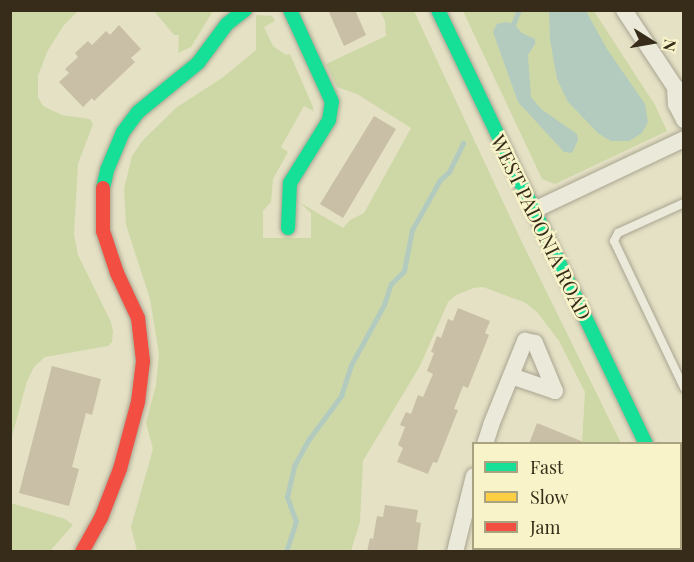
<!DOCTYPE html>
<style>
body{margin:0}
#map{position:relative;width:694px;height:562px;overflow:hidden;background:#e5e1c5;font-family:"Playfair Display",serif}
div>[style]{position:absolute}
.green>*{inset:0;background:#ced8a6}
.water>*{inset:0;background:#b3cbbf}
.stream>*{height:4.5px;margin:-2.25px;padding:0 2.25px;transform-origin:2.25px;border-radius:2.25px;background:#b3cbbf}
.building>*{inset:0;background:#c9bea6}
.roads{filter:drop-shadow(0 0 2px #a8a490) drop-shadow(0 0 2px #a8a490)}
.lane>*{height:8px;margin:-4px;padding:0 4px;transform-origin:4px;border-radius:4px;background:#ebe9d9}
.street>*{height:16px;margin:-8px;padding:0 8px;transform-origin:8px;border-radius:8px;background:#ebe9d9}
.fast>*{height:14px;margin:-7px;padding:0 7px;transform-origin:7px;border-radius:7px;background:#16e098}
.slow>*{height:14px;margin:-7px;padding:0 7px;transform-origin:7px;border-radius:7px;background:#ffcf43}
.jam>*{height:14px;margin:-7px;padding:0 7px;transform-origin:7px;border-radius:7px;background:#f24e42}
span{translate:-50% -50%;white-space:nowrap;text-align:center;line-height:1.15;-webkit-text-stroke:5px #f8f3c8;paint-order:stroke}
.street-label{font-size:20px;color:#362c19}
.frame{position:absolute;inset:0;border:12px solid #362c19;pointer-events:none}
.legend{position:absolute;left:472px;top:442px;width:210px;height:108px;box-sizing:border-box;background:#f8f3c8;border:2px solid #aaa382;margin:0;padding:8px 10px;list-style:none;font-size:18px;color:#362c19}
.legend li{display:flex;align-items:center;gap:12px;height:30px}
.legend b{width:30px;border:2px solid #aaa382}
.north{position:absolute;left:622px;top:12px;width:60px;height:60px;-webkit-text-stroke:4px #f8f3c8;paint-order:stroke;rotate:101deg;font-size:16px;font-weight:700;line-height:24px;text-align:center;color:#362c19}
.north::after{content:'';display:block;margin:auto;width:21px;height:27px;background:#362c19;clip-path:polygon(50% 0,100% 100%,50% 72%,0 100%)}
</style>
<div id="map">
<div class="green">
<div style="clip-path:polygon(11px 10px,78px 11px,64px 25px,48px 50px,38px 76px,38px 97px,43px 106px,62px 115px,90px 119px,93px 124px,78px 164px,74px 234px,78px 255px,111px 322px,113px 332px,112px 342px,108px 346px,45px 357px,34px 367px,27px 381px,11px 440px)"></div>
<div style="clip-path:polygon(154px 11px,213px 11px,191px 47px,178px 53px,179px 35px,174px 35px)"></div>
<div style="clip-path:polygon(380px 11px,414px 11px,519px 236px,621px 443px,582px 443px,585px 392px,559px 341px,537px 312px,524px 302px,483px 287px,474px 288px,456px 295px,448px 302px,420px 366px,363px 461px,360px 522px,351px 551px,137px 551px,131px 527px,153px 449px,146px 423px,156px 385px,159px 354px,150px 299px,126px 225px,124px 189px,132px 156px,143px 140px,177px 107px,222px 78px,256px 50px,256px 15px,272px 16px,275px 21px,264px 27px,273px 46px,286px 55px,290px 54px,313px 107px,313px 111px,304px 106px,281px 147px,288px 152px,273px 179px,271px 202px,263px 211px,263px 238px,311px 238px,311px 213px,299px 202px,343px 228px,350px 220px,364px 213px,411px 128px,357px 94px,337px 87px,326px 64px,386px 36px,385px 21px)"></div>
<div style="clip-path:polygon(463px 11px,594px 11px,655px 105px,667px 131px,555px 184px,542px 179px)"></div>
<div style="clip-path:polygon(11px 503px,65px 519px,73px 525px,50px 551px,11px 551px)"></div>
</div>
<div class="water">
<div style="clip-path:polygon(549px 10px,586px 11px,607px 49px,645px 104px,648px 122px,642px 133px,629px 141px,611px 141px,599px 134px,568px 102px,557px 79px,550px 40px)"></div>
<div style="clip-path:polygon(506px 22px,514px 24px,522px 33px,535px 39px,535px 44px,528px 55px,531px 97px,541px 109px,577px 134px,578px 140px,572px 153px,564px 152px,518px 102px,493px 32px,497px 24px)"></div>
</div>
<div class="stream">
<div style="left:512px;top:27px;width:18px;rotate:-68deg"></div>
<div style="left:286px;top:552px;width:32px;rotate:-72deg"></div>
<div style="left:296px;top:522px;width:27px;rotate:-110deg"></div>
<div style="left:287px;top:497px;width:32px;rotate:-77deg"></div>
<div style="left:294px;top:466px;width:31px;rotate:-61deg"></div>
<div style="left:309px;top:439px;width:54px;rotate:-53.3deg"></div>
<div style="left:341px;top:396px;width:33px;rotate:-72deg"></div>
<div style="left:351px;top:365px;width:68px;rotate:-61.2deg"></div>
<div style="left:384px;top:305px;width:22px;rotate:-72deg"></div>
<div style="left:391px;top:284px;width:18px;rotate:-45deg"></div>
<div style="left:404px;top:271px;width:42px;rotate:-79deg"></div>
<div style="left:412px;top:230px;width:57px;rotate:-60.8deg"></div>
<div style="left:440px;top:180px;width:12px;rotate:-42deg"></div>
<div style="left:449px;top:172px;width:32px;rotate:-64deg"></div>
</div>
<div class="building">
<div style="clip-path:polygon(328px 10px,355px 10px,366px 35px,344px 46px)"></div>
<div style="clip-path:polygon(119px 25px,141px 49px,131px 58px,135px 62px,94px 101px,92px 98px,83px 107px,59px 82px,69px 73px,65px 69px,78px 57px,75px 53px,88px 41px,92px 45px,106px 31px,110px 35px)"></div>
<div style="clip-path:polygon(374px 116px,396px 129px,343px 218px,320px 204px)"></div>
<div style="clip-path:polygon(458px 308px,490px 321px,485px 333px,489px 335px,468px 388px,463px 386px,454px 409px,458px 410px,437px 463px,433px 462px,428px 474px,397px 462px,403px 448px,398px 445px,405px 427px,400px 425px,406px 412px,411px 414px,418px 395px,423px 397px,433px 374px,427px 371px,434px 353px,431px 352px,437px 336px,441px 338px,448px 319px,453px 321px)"></div>
<div style="clip-path:polygon(52px 366px,101px 379px,92px 415px,86px 413px,72px 467px,79px 469px,69px 506px,19px 493px)"></div>
<div style="clip-path:polygon(537px 423px,586px 443px,586px 444px,529px 444px)"></div>
<div style="clip-path:polygon(385px 505px,418px 510px,416px 522px,421px 523px,417px 552px,367px 552px,370px 538px,373px 539px,377px 516px,383px 517px)"></div>
</div>
<div class="roads">
<div class="lane">
<div style="left:684px;top:203px;width:72px;rotate:155.6deg"></div>
<div style="left:618px;top:233px;width:9px;rotate:117deg"></div>
<div style="left:614px;top:241px;width:163px;rotate:64.5deg"></div>
</div>
<div class="street">
<div style="left:624px;top:10px;width:92px;rotate:56.5deg"></div>
<div style="left:675px;top:87px;width:11px;rotate:34deg"></div>
<div style="left:675px;top:87px;width:17px;rotate:87deg"></div>
<div style="left:676px;top:104px;width:18px;rotate:63deg"></div>
<div style="left:534px;top:210px;width:166px;rotate:-25.3deg"></div>
<div style="left:485px;top:444px;width:20px;rotate:-72deg"></div>
<div style="left:491px;top:425px;width:91px;rotate:-68deg"></div>
<div style="left:525px;top:341px;width:10px;rotate:11deg"></div>
<div style="left:535px;top:343px;width:52px;rotate:67.4deg"></div>
<div style="left:555px;top:391px;width:46px;rotate:-161.2deg"></div>
<div style="left:455px;top:552px;width:78px;rotate:-76deg"></div>
</div>
<div class="fast">
<div style="left:438px;top:10px;width:481px;rotate:64.4deg"></div>
<div style="left:103px;top:188px;width:18px;rotate:-77deg"></div>
<div style="left:107px;top:170px;width:41px;rotate:-67.2deg"></div>
<div style="left:123px;top:132px;width:25px;rotate:-53deg"></div>
<div style="left:138px;top:112px;width:77px;rotate:-39.2deg"></div>
<div style="left:198px;top:63px;width:49px;rotate:-53.4deg"></div>
<div style="left:227px;top:24px;width:23px;rotate:-38deg"></div>
<div style="left:288px;top:228px;width:45px;rotate:-87.5deg"></div>
<div style="left:290px;top:183px;width:74px;rotate:-58.2deg"></div>
<div style="left:329px;top:120px;width:18px;rotate:-81deg"></div>
<div style="left:332px;top:102px;width:101px;rotate:-114.5deg"></div>
</div>
<div class="slow">
<div style="left:680px;top:516px;width:7px;rotate:56deg"></div>
</div>
<div class="jam">
<div style="left:82px;top:552px;width:39px;rotate:-61deg"></div>
<div style="left:101px;top:518px;width:53px;rotate:-68.8deg"></div>
<div style="left:120px;top:469px;width:69px;rotate:-75deg"></div>
<div style="left:138px;top:402px;width:41px;rotate:-83deg"></div>
<div style="left:143px;top:361px;width:43px;rotate:-96.6deg"></div>
<div style="left:138px;top:318px;width:50px;rotate:-115deg"></div>
<div style="left:117px;top:273px;width:44px;rotate:-108.4deg"></div>
<div style="left:103px;top:231px;width:43px;rotate:-90deg"></div>
</div>
</div>
<div class="street-label">
<span style="left:542px;top:227px;rotate:64deg">WEST PADONIA ROAD</span>
</div>
<div class="frame"></div>
<ul class="legend">
<li><b style="height:8px;background:#16e098"></b>Fast</li>
<li><b style="height:8px;background:#ffcf43"></b>Slow</li>
<li><b style="height:8px;background:#f24e42"></b>Jam</li>
</ul>
<div class="north">N</div>
</div>
